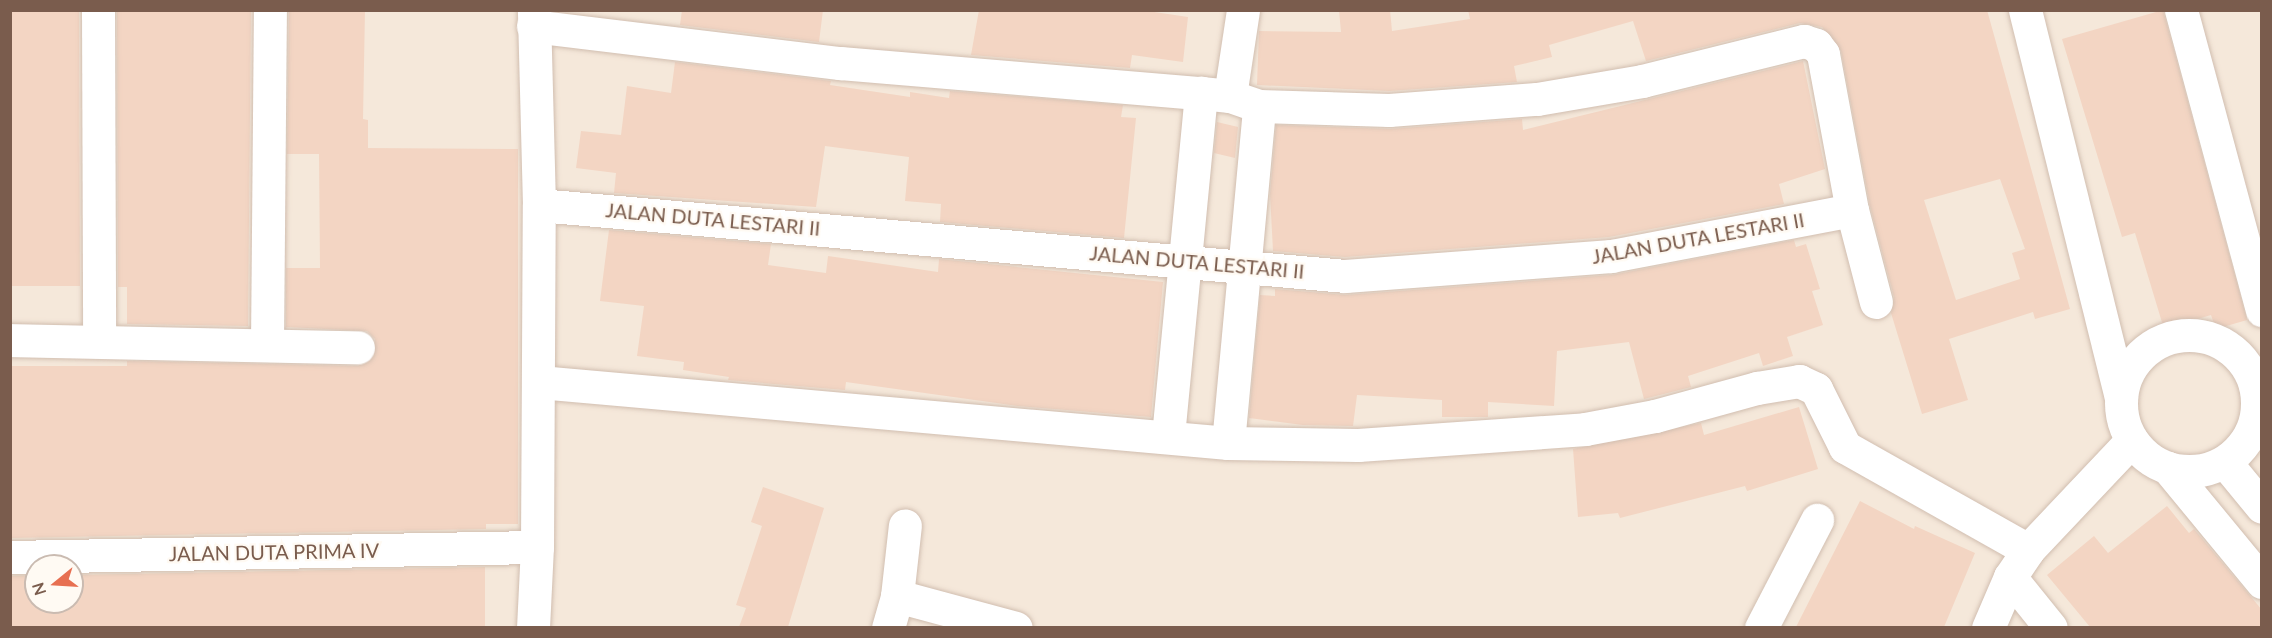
<!DOCTYPE html>
<style>
body{margin:0}
#map{position:relative;width:2272px;height:638px;overflow:hidden;background:#fdf6ec;font-family:Lato,sans-serif}
div>[style]{position:absolute}
.residential>*{inset:0;background:#f5e8da}
.building>*{inset:0;background:#f3d5c3}
.roads{filter:drop-shadow(0 0 2px #d1beb0) drop-shadow(0 0 2px #d1beb0)}
.street>*{height:33px;margin:-16.5px;padding:0 16.5px;transform-origin:16.5px;border-radius:16.5px;background:#fff}
.street>.ring{margin:-16.5px;padding:0;box-sizing:content-box;background:none;border:33px solid #fff;border-radius:50%}
span{translate:-50% -50%;white-space:nowrap;text-align:center;line-height:1.15;-webkit-text-stroke:4.5px #fffaf3;paint-order:stroke}
.street-label{font-size:20px;color:#7a5c4d}
.frame{position:absolute;inset:0;border:12px solid #7a5c4d;pointer-events:none}
.north{position:absolute;left:24px;top:554px;width:60px;height:60px;box-sizing:border-box;background:#fffaf3;border:2px solid #cabbb1;border-radius:50%;rotate:252deg;font-size:16px;font-weight:700;line-height:24px;text-align:center;color:#7a5c4d}
.north::after{content:'';display:block;margin:auto;width:21px;height:27px;background:#e76f51;clip-path:polygon(50% 0,100% 100%,50% 72%,0 100%)}
</style>
<div id="map">
<div class="residential">
<div style="clip-path:polygon(evenodd,10px 11px,2261px 11px,2261px 627px,11px 627px,10px 11px,36px 566px,72px 566px,72px 602px,36px 602px,36px 566px)"></div>
</div>
<div class="building">
<div style="clip-path:polygon(10px 10px,79px 10px,80px 286px,10px 286px)"></div>
<div style="clip-path:polygon(117px 10px,251px 10px,248px 326px,127px 324px,127px 287px,118px 287px)"></div>
<div style="clip-path:polygon(289px 10px,365px 10px,363px 119px,368px 120px,368px 148px,518px 149px,518px 524px,486px 524px,486px 529px,12px 538px,10px 366px,127px 366px,127px 361px,358px 366px,374px 356px,375px 339px,367px 331px,286px 327px,286px 268px,320px 268px,319px 154px,287px 154px)"></div>
<div style="clip-path:polygon(682px 10px,823px 10px,819px 42px,680px 25px)"></div>
<div style="clip-path:polygon(979px 10px,1141px 10px,1188px 17px,1183px 62px,1132px 55px,1130px 68px,971px 55px)"></div>
<div style="clip-path:polygon(evenodd,1339px 10px,1390px 10px,1392px 31px,1470px 19px,1468px 10px,1987px 10px,2070px 309px,2035px 319px,2033px 312px,1949px 339px,1968px 400px,1922px 414px,1891px 313px,1894px 297px,1870px 206px,1841px 51px,1822px 27px,1800px 23px,1646px 61px,1633px 21px,1549px 45px,1552px 57px,1514px 66px,1517px 82px,1389px 91px,1257px 85px,1259px 31px,1341px 32px,1339px 10px,2000px 179px,2025px 249px,2012px 253px,2020px 279px,1956px 300px,1924px 200px,2000px 179px)"></div>
<div style="clip-path:polygon(2163px 10px,2247px 320px,2216px 329px,2211px 315px,2164px 329px,2135px 233px,2122px 237px,2062px 39px)"></div>
<div style="clip-path:polygon(1803px 61px,1825px 169px,1779px 184px,1784px 204px,1609px 237px,1345px 257px,1273px 251px,1270px 194px,1276px 125px,1390px 129px,1522px 119px,1523px 130px)"></div>
<div style="clip-path:polygon(675px 62px,831px 81px,830px 85px,910px 97px,910px 92px,949px 98px,950px 91px,1123px 105px,1121px 117px,1136px 118px,1124px 238px,940px 222px,941px 204px,905px 201px,909px 157px,825px 146px,816px 207px,614px 193px,616px 173px,576px 168px,581px 131px,621px 135px,627px 86px,671px 93px)"></div>
<div style="clip-path:polygon(1217px 122px,1238px 127px,1235px 158px,1214px 153px)"></div>
<div style="clip-path:polygon(609px 230px,771px 244px,768px 265px,826px 273px,828px 256px,938px 272px,939px 259px,1163px 282px,1151px 417px,1018px 406px,846px 382px,845px 390px,728px 380px,729px 377px,683px 370px,684px 362px,637px 356px,644px 306px,600px 301px)"></div>
<div style="clip-path:polygon(1794px 240px,1796px 247px,1806px 244px,1820px 289px,1812px 291px,1823px 325px,1787px 337px,1793px 356px,1763px 366px,1759px 353px,1688px 376px,1691px 387px,1644px 399px,1629px 342px,1557px 351px,1554px 406px,1488px 402px,1488px 417px,1442px 417px,1442px 400px,1357px 395px,1353px 426px,1303px 425px,1249px 418px,1260px 295px,1275px 296px,1275px 289px,1346px 295px,1612px 275px)"></div>
<div style="clip-path:polygon(1799px 407px,1818px 469px,1747px 491px,1745px 486px,1620px 518px,1618px 513px,1578px 517px,1573px 449px,1701px 423px,1704px 435px)"></div>
<div style="clip-path:polygon(763px 487px,824px 508px,788px 627px,739px 627px,746px 608px,736px 605px,762px 526px,751px 522px)"></div>
<div style="clip-path:polygon(1860px 501px,1914px 529px,1915px 526px,1975px 553px,1944px 627px,1796px 627px)"></div>
<div style="clip-path:polygon(2167px 506px,2189px 533px,2194px 529px,2262px 610px,2262px 627px,2090px 627px,2047px 575px,2094px 536px,2108px 553px)"></div>
<div style="clip-path:polygon(485px 567px,485px 627px,10px 627px,12px 576px,36px 575px,36px 602px,72px 602px,72px 575px)"></div>
</div>
<div class="roads">
<div class="street">
<div style="left:98px;top:10px;width:330px;rotate:89.8deg"></div>
<div style="left:2025px;top:10px;width:399px;rotate:76.1deg"></div>
<div style="left:2181px;top:10px;width:311px;rotate:74.9deg"></div>
<div style="left:533px;top:26px;width:309px;rotate:6.9deg"></div>
<div style="left:840px;top:63px;width:362px;rotate:4.8deg"></div>
<div style="left:1201px;top:93px;width:29px;rotate:6deg"></div>
<div style="left:1230px;top:96px;width:31px;rotate:19deg"></div>
<div style="left:1259px;top:106px;width:130px;rotate:1.8deg"></div>
<div style="left:1389px;top:110px;width:148px;rotate:-4.3deg"></div>
<div style="left:1537px;top:99px;width:107px;rotate:-9.7deg"></div>
<div style="left:1642px;top:81px;width:167px;rotate:-13.9deg"></div>
<div style="left:1804px;top:41px;width:13px;rotate:18deg"></div>
<div style="left:1816px;top:45px;width:11px;rotate:52deg"></div>
<div style="left:1823px;top:54px;width:159px;rotate:79.5deg"></div>
<div style="left:1852px;top:210px;width:95px;rotate:75.4deg"></div>
<div style="left:1230px;top:96px;width:87px;rotate:-81.4deg"></div>
<div style="left:539px;top:205px;width:809px;rotate:5.03deg"></div>
<div style="left:1345px;top:276px;width:267px;rotate:-4.3deg"></div>
<div style="left:1611px;top:256px;width:245px;rotate:-10.8deg"></div>
<div class="ring" style="left:2121px;top:335px;width:103px;height:103px"></div>
<div style="left:10px;top:340px;width:348px;rotate:1.2deg"></div>
<div style="left:267px;top:345px;width:335px;rotate:-89.5deg"></div>
<div style="left:539px;top:382px;width:692px;rotate:5.06deg"></div>
<div style="left:1228px;top:443px;width:130px;rotate:0.9deg"></div>
<div style="left:1358px;top:445px;width:228px;rotate:-4deg"></div>
<div style="left:1585px;top:429px;width:71px;rotate:-10.5deg"></div>
<div style="left:1655px;top:416px;width:106px;rotate:-15.4deg"></div>
<div style="left:1757px;top:388px;width:43px;rotate:-9.5deg"></div>
<div style="left:1799px;top:381px;width:19px;rotate:25deg"></div>
<div style="left:1816px;top:389px;width:65px;rotate:63.4deg"></div>
<div style="left:1845px;top:447px;width:210px;rotate:29.4deg"></div>
<div style="left:1168px;top:436px;width:345px;rotate:-84.5deg"></div>
<div style="left:1228px;top:443px;width:338px;rotate:-84.7deg"></div>
<div style="left:2225px;top:462px;width:58px;rotate:50.6deg"></div>
<div style="left:2168px;top:468px;width:148px;rotate:50.5deg"></div>
<div style="left:10px;top:557px;width:527px;rotate:-1.09deg"></div>
<div style="left:2010px;top:577px;width:65px;rotate:51.2deg"></div>
<div style="left:897px;top:596px;width:123px;rotate:15.1deg"></div>
<div style="left:533px;top:628px;width:81px;rotate:-87.2deg"></div>
<div style="left:537px;top:547px;width:342px;rotate:-89.7deg"></div>
<div style="left:539px;top:205px;width:195px;rotate:-91.5deg"></div>
<div style="left:888px;top:628px;width:33px;rotate:-74deg"></div>
<div style="left:897px;top:596px;width:71px;rotate:-83.6deg"></div>
<div style="left:1761px;top:628px;width:122px;rotate:-62.6deg"></div>
<div style="left:1988px;top:628px;width:56px;rotate:-66.7deg"></div>
<div style="left:2010px;top:577px;width:32px;rotate:-56deg"></div>
<div style="left:2028px;top:550px;width:151px;rotate:-46.6deg"></div>
</div>
</div>
<div class="street-label">
<span style="left:713px;top:219px;rotate:5deg">JALAN DUTA LESTARI II</span>
<span style="left:1698px;top:238px;rotate:-10deg">JALAN DUTA LESTARI II</span>
<span style="left:1197px;top:262px;rotate:5deg">JALAN DUTA LESTARI II</span>
<span style="left:274px;top:552px;rotate:-1deg">JALAN DUTA PRIMA IV</span>
</div>
<div class="frame"></div>
<div class="north">N</div>
</div>
